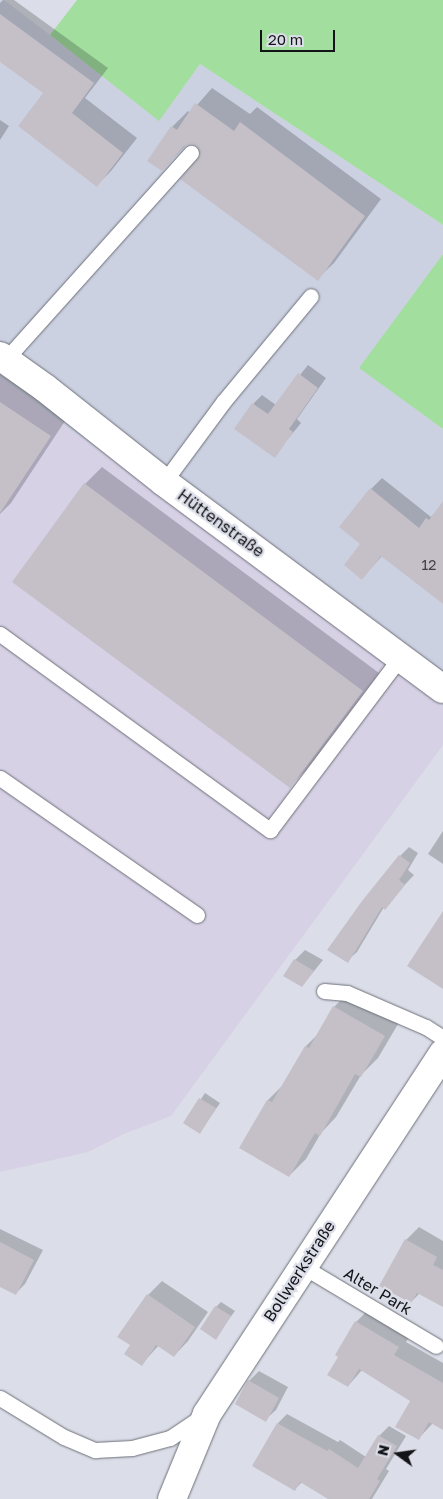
<!DOCTYPE html>
<meta charset="utf-8">
<style>
body{margin:0}
#map{position:relative;width:443px;height:1499px;overflow:hidden;background:#dbdee8;font-family:"Golos Text",sans-serif}
div>[style]{position:absolute}
.built>*{inset:0;background:#ccd1e2}
.industrial>*{inset:0;background:#d7d1e6}
.green>*{inset:0;background:#a2de9e}
.shadow>*{inset:0;background:#0003}
.building>*{inset:0;background:#c5c0c8}
.roads{filter:drop-shadow(0 0 1px #6d7078) drop-shadow(0 0 1px #6d7078)}
.service>*{height:15px;margin:-7.5px;padding:0 7.5px;transform-origin:7.5px;border-radius:7.5px;background:#fff}
.minor>*{height:28px;margin:-14px;padding:0 14px;transform-origin:14px;border-radius:14px;background:#fff}
span{translate:-50% -50%;white-space:nowrap;text-align:center;line-height:1.15;-webkit-text-stroke:4.5px #dbdee8;paint-order:stroke}
.number-label{font-size:14px;color:#403f43}
.number-label span{-webkit-text-stroke-width:0}
.street-label{font-size:16px;color:#131417}
.north{position:absolute;left:373px;top:1429px;width:50px;height:50px;-webkit-text-stroke:4px #dbdee8;paint-order:stroke;rotate:284deg;font-size:14px;font-weight:700;line-height:20px;text-align:center;color:#131417}
.north::after{content:'';display:block;margin:auto;width:18px;height:22px;background:#131417;clip-path:polygon(50% 0,100% 100%,50% 72%,0 100%)}
.scale{position:absolute;left:260px;top:30px;width:75px;height:22px;box-sizing:border-box;border:2px solid #131417;border-top:0;padding-left:6px;font-size:15px;line-height:18px;white-space:nowrap;color:#131417;-webkit-text-stroke:4px #dbdee8;paint-order:stroke}
</style>
<div id="map">
<div class="built">
<div style="clip-path:polygon(0 0,4px 0,50px 35px,159px 120px,200px 64px,443px 225px,443px 254px,360px 368px,443px 429px,443px 706px,0 377px)"></div>
</div>
<div class="industrial">
<div style="clip-path:polygon(0 377px,443px 706px,443px 745px,171px 1116px,126px 1133px,88px 1152px,0 1172px)"></div>
</div>
<div class="green">
<div style="clip-path:polygon(77px 0,443px 0,443px 225px,200px 64px,159px 121px,50px 35px)"></div>
<div style="clip-path:polygon(443px 254px,443px 429px,359px 368px)"></div>
</div>
<div class="shadow">
<div style="clip-path:polygon(3px 0,14px 0,108px 68px,85px 98px,137px 138px,111px 171px,97px 185px,45px 93px,0 61px,0 3px)"></div>
<div style="clip-path:polygon(212px 88px,250px 114px,257px 107px,381px 199px,334px 263px,317px 279px,201px 156px,198px 145px,193px 142px,186px 145px,162px 170px,172px 127px,188px 111px,190px 113px)"></div>
<div style="clip-path:polygon(0 120px,9px 126px,0 140px)"></div>
<div style="clip-path:polygon(308px 365px,326px 378px,297px 419px,301px 423px,274px 456px,253px 404px,262px 395px,276px 405px)"></div>
<div style="clip-path:polygon(0 374px,67px 418px,11px 503px,0 514px)"></div>
<div style="clip-path:polygon(102px 467px,379px 673px,306px 770px,289px 787px,85px 484px)"></div>
<div style="clip-path:polygon(382px 478px,431px 517px,443px 504px,443px 602px,382px 556px,362px 578px,362px 544px,371px 489px)"></div>
<div style="clip-path:polygon(443px 831px,443px 864px,428px 854px)"></div>
<div style="clip-path:polygon(409px 847px,418px 853px,408px 870px,414px 875px,384px 907px,357px 952px,347px 961px,400px 856px)"></div>
<div style="clip-path:polygon(305px 950px,323px 960px,302px 986px,295px 960px)"></div>
<div style="clip-path:polygon(351px 990px,401px 1019px,378px 1058px,361px 1075px,336px 1117px,321px 1133px,306px 1159px,289px 1176px,268px 1100px,284px 1084px,306px 1046px,318px 1034px,334px 1007px)"></div>
<div style="clip-path:polygon(205px 1093px,220px 1103px,200px 1132px,185px 1123px)"></div>
<div style="clip-path:polygon(419px 1227px,443px 1241px,443px 1300px,420px 1293px,411px 1302px,406px 1240px)"></div>
<div style="clip-path:polygon(0 1229px,43px 1250px,25px 1284px,16px 1293px,0 1285px)"></div>
<div style="clip-path:polygon(162px 1281px,208px 1312px,188px 1341px,174px 1356px,159px 1345px,142px 1364px,132px 1345px,148px 1295px)"></div>
<div style="clip-path:polygon(221px 1302px,235px 1311px,215px 1338px,216px 1307px)"></div>
<div style="clip-path:polygon(369px 1309px,411px 1334px,406px 1342px,443px 1363px,443px 1428px,433px 1423px,419px 1438px,412px 1400px,362px 1370px,348px 1386px,340px 1357px,337px 1355px,356px 1322px)"></div>
<div style="clip-path:polygon(259px 1371px,288px 1387px,276px 1410px,265px 1420px,249px 1381px)"></div>
<div style="clip-path:polygon(287px 1414px,338px 1442px,340px 1440px,366px 1457px,379px 1436px,389px 1426px,406px 1436px,386px 1469px,389px 1471px,372px 1499px,330px 1499px,302px 1482px,295px 1489px,278px 1423px)"></div>
</div>
<div class="building">
<div style="clip-path:polygon(0 14px,94px 83px,72px 113px,123px 153px,97px 187px,18px 126px,43px 93px,0 62px)"></div>
<div style="clip-path:polygon(195px 103px,234px 131px,240px 122px,365px 216px,318px 281px,180px 179px,200px 155px,197px 146px,192px 144px,184px 146px,162px 171px,147px 161px,171px 126px,177px 130px)"></div>
<div style="clip-path:polygon(298px 373px,318px 388px,289px 429px,293px 432px,275px 458px,234px 429px,252px 403px,268px 414px)"></div>
<div style="clip-path:polygon(0 402px,51px 436px,0 513px)"></div>
<div style="clip-path:polygon(84px 483px,363px 691px,290px 788px,12px 582px)"></div>
<div style="clip-path:polygon(370px 488px,419px 528px,426px 518px,429px 520px,443px 501px,443px 604px,381px 556px,362px 580px,344px 565px,360px 544px,339px 527px)"></div>
<div style="clip-path:polygon(399px 855px,410px 863px,399px 880px,405px 885px,385px 910px,382px 907px,348px 963px,327px 950px,362px 901px)"></div>
<div style="clip-path:polygon(443px 911px,443px 989px,407px 966px)"></div>
<div style="clip-path:polygon(294px 959px,314px 971px,302px 987px,283px 976px)"></div>
<div style="clip-path:polygon(333px 1006px,385px 1036px,361px 1077px,355px 1074px,320px 1136px,315px 1133px,289px 1177px,239px 1148px,267px 1100px,272px 1102px,305px 1046px,309px 1048px)"></div>
<div style="clip-path:polygon(199px 1098px,216px 1108px,200px 1134px,183px 1123px)"></div>
<div style="clip-path:polygon(405px 1239px,437px 1257px,433px 1265px,443px 1270px,443px 1307px,417px 1293px,411px 1303px,379px 1286px)"></div>
<div style="clip-path:polygon(0 1242px,34px 1260px,16px 1295px,0 1287px)"></div>
<div style="clip-path:polygon(147px 1294px,195px 1327px,174px 1357px,156px 1345px,142px 1366px,124px 1354px,130px 1345px,117px 1337px)"></div>
<div style="clip-path:polygon(215px 1306px,231px 1316px,216px 1340px,200px 1329px)"></div>
<div style="clip-path:polygon(355px 1321px,399px 1347px,394px 1355px,443px 1383px,443px 1430px,429px 1422px,419px 1440px,395px 1427px,410px 1401px,359px 1369px,348px 1387px,327px 1375px,338px 1357px,335px 1355px)"></div>
<div style="clip-path:polygon(248px 1380px,279px 1398px,266px 1422px,235px 1404px)"></div>
<div style="clip-path:polygon(277px 1423px,327px 1451px,329px 1449px,358px 1468px,378px 1435px,397px 1446px,377px 1479px,380px 1481px,369px 1499px,328px 1499px,300px 1482px,295px 1491px,252px 1466px)"></div>
</div>
<div class="roads">
<div class="service">
<div style="left:6px;top:359px;width:277px;rotate:-48.1deg"></div>
<div style="left:164px;top:482px;width:101px;rotate:-53.5deg"></div>
<div style="left:224px;top:401px;width:136px;rotate:-50.4deg"></div>
<div style="left:0;top:634px;width:334px;rotate:36deg"></div>
<div style="left:270px;top:830px;width:218px;rotate:-53deg"></div>
<div style="left:0;top:778px;width:240px;rotate:34.8deg"></div>
<div style="left:324px;top:991px;width:23px;rotate:5deg"></div>
<div style="left:347px;top:993px;width:86px;rotate:23.3deg"></div>
<div style="left:426px;top:1027px;width:20px;rotate:33deg"></div>
<div style="left:302px;top:1266px;width:156px;rotate:30.8deg"></div>
<div style="left:0;top:1398px;width:75px;rotate:31.4deg"></div>
<div style="left:64px;top:1437px;width:34px;rotate:23deg"></div>
<div style="left:95px;top:1450px;width:37px;rotate:-3deg"></div>
<div style="left:132px;top:1448px;width:39px;rotate:-15deg"></div>
<div style="left:170px;top:1438px;width:40px;rotate:-34deg"></div>
</div>
<div class="minor">
<div style="left:0;top:356px;width:55px;rotate:35.4deg"></div>
<div style="left:45px;top:388px;width:152px;rotate:38.3deg"></div>
<div style="left:164px;top:482px;width:347px;rotate:36.6deg"></div>
<div style="left:172px;top:1499px;width:92px;rotate:-67.6deg"></div>
<div style="left:207px;top:1414px;width:431px;rotate:-56.8deg"></div>
</div>
</div>
<div class="number-label">
<span style="left:429px;top:565px">12</span>
</div>
<div class="street-label">
<span style="left:221px;top:523px;rotate:36deg">Hüttenstraße</span>
<span style="left:299px;top:1271px;rotate:-57deg">Bollwerkstraße</span>
<span style="left:378px;top:1291px;rotate:31deg">Alter Park</span>
</div>
<div class="north">N</div>
<div class="scale">20 m</div>
</div>
